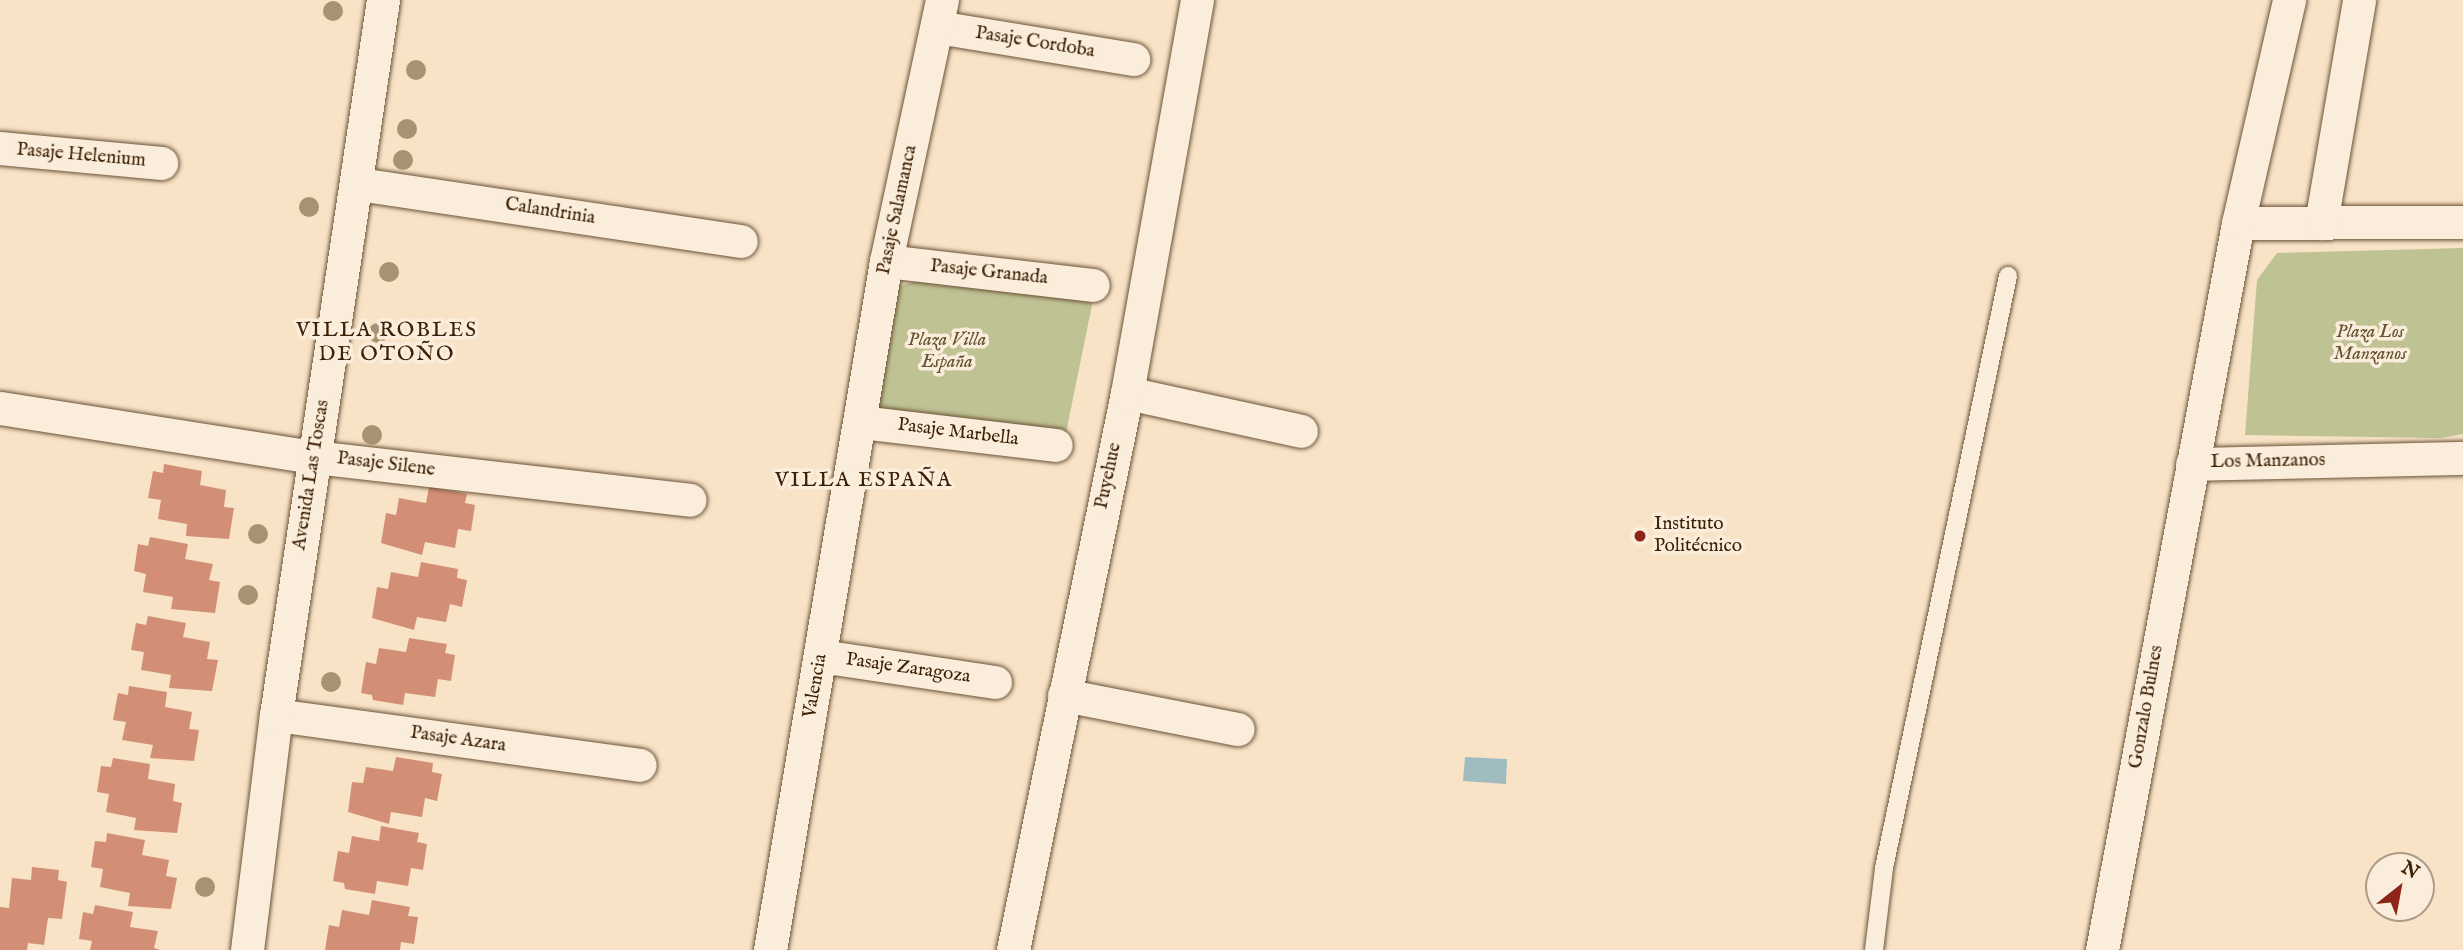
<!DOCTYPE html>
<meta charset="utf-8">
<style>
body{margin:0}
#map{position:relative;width:2463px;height:950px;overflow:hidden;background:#f8e3c7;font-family:"IM FELL English",serif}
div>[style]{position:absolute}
.green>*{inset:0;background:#bfc394}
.water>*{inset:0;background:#a0bcbe}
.building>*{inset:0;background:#d28f75}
.roads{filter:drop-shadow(0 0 2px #6c5236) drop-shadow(0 0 2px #6c5236)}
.lane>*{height:18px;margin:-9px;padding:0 9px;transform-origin:9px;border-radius:9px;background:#faeddb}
.street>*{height:33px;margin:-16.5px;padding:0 16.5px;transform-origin:16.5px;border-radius:16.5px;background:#faeddb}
.trees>*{width:20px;height:20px;margin:-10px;border-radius:50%;background:#a79374}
.dots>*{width:19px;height:19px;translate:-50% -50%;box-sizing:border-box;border:4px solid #faeddb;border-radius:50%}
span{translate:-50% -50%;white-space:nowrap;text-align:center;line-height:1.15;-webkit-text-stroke:7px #faeddb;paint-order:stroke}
.street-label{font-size:19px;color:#3d2106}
.park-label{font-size:19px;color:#645231;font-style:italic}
.poi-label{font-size:19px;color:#3d2106}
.left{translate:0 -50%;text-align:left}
.neighbourhood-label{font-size:21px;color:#3d2106;letter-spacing:2px}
.north{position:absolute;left:2365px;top:852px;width:70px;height:70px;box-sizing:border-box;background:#faeddb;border:2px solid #ae9b86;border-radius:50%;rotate:31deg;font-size:19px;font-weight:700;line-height:28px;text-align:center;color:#3d2106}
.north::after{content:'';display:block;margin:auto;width:24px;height:32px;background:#8f2418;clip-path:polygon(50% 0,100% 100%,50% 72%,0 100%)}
</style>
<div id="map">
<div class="green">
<div style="clip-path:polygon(2463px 248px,2463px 434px,2441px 438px,2245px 435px,2257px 280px,2277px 253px)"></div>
<div style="clip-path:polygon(920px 280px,1093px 300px,1066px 433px,879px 410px,871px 400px,893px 288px)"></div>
</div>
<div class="water">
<div style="clip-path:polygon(1465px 757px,1507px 759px,1506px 784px,1463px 781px)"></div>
</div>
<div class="building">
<div style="clip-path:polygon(164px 464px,202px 471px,200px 485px,226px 490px,224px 507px,234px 508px,229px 539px,186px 536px,187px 524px,158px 519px,161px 500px,148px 498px,153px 471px,163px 473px)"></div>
<div style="clip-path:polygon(429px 487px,467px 494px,465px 503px,475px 505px,471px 531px,458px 529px,455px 548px,425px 542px,422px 555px,381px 543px,386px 513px,396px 515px,399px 498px,426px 503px)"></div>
<div style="clip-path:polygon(150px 537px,188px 544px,185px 559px,213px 564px,209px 580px,220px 582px,215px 613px,171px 609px,173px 597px,143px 592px,146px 574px,134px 571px,138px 544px,148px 546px)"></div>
<div style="clip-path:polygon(421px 562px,458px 569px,457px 578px,467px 580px,462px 607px,450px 604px,446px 622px,417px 617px,414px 630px,372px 618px,377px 587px,388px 589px,391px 572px,418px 577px)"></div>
<div style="clip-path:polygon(148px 616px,186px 623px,183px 637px,210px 642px,207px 659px,218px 660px,212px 691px,169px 688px,171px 675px,141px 670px,144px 652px,131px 650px,136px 623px,146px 625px)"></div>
<div style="clip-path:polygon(409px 638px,447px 644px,445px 653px,455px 655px,451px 681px,438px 679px,435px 697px,405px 693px,403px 705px,373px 700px,372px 695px,361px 693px,366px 662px,376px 664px,379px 648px,406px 652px)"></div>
<div style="clip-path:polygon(129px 686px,167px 692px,165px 707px,192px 712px,189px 729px,199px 730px,194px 761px,150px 758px,153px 745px,122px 740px,126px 722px,113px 720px,118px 693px,128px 695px)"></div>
<div style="clip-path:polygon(396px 757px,433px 763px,432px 772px,442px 774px,437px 801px,425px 798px,422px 817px,391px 812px,389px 824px,348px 812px,352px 782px,363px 783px,366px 767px,393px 771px)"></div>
<div style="clip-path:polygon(113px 758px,150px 764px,148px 779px,175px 784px,173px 801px,182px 803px,177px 833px,134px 830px,136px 818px,106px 812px,109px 794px,97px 792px,101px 766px,111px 767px)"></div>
<div style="clip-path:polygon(381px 826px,419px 833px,417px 842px,427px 844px,423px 870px,411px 868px,408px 886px,377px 881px,375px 894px,345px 889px,344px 883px,333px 881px,338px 851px,349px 853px,352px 836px,379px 841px)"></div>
<div style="clip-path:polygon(107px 833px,145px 840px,142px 855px,169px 860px,166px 876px,177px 878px,171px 909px,128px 906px,130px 893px,100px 887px,103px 869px,91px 867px,95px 841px,106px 842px)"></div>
<div style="clip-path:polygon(32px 867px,59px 870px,58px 880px,67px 882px,62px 919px,48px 918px,44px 945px,28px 943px,27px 950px,0 950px,0 907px,9px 908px,12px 878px,31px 880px)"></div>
<div style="clip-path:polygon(372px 900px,410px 907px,408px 916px,418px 917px,414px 944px,401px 942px,400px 950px,325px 950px,329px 925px,339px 927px,342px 910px,369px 915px)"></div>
<div style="clip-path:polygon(95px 905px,133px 912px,130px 927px,158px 931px,154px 948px,160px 950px,90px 950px,92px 941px,79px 939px,83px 912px,93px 914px)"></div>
</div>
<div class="roads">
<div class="lane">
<div style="left:1874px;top:950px;width:83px;rotate:-83deg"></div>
<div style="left:1884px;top:868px;width:605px;rotate:-78.17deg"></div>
</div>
<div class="street">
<div style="left:937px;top:27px;width:199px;rotate:9.3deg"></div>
<div style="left:0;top:148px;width:162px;rotate:5.3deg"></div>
<div style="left:359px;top:184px;width:386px;rotate:8.5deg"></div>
<div style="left:2238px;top:223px;width:225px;rotate:-0.3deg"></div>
<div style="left:2321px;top:223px;width:226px;rotate:-80.3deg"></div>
<div style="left:886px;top:261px;width:208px;rotate:6.6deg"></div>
<div style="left:1127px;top:393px;width:178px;rotate:12.3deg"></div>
<div style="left:0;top:408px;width:318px;rotate:8.9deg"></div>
<div style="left:314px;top:457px;width:378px;rotate:6.5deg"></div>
<div style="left:861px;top:422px;width:196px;rotate:6.7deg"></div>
<div style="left:2192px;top:464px;width:271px;rotate:-1.3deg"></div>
<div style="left:821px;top:656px;width:176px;rotate:8.5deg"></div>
<div style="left:1064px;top:695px;width:177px;rotate:11.1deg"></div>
<div style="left:276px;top:715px;width:367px;rotate:7.8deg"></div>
<div style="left:247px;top:950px;width:237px;rotate:-83deg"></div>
<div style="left:276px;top:715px;width:723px;rotate:-81.49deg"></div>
<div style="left:770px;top:950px;width:699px;rotate:-80.44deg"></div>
<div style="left:886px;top:261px;width:267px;rotate:-77.9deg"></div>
<div style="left:1013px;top:950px;width:569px;rotate:-78.43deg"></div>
<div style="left:1127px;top:393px;width:399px;rotate:-79.9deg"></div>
<div style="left:2102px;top:950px;width:740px;rotate:-79.4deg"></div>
<div style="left:2238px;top:223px;width:229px;rotate:-77.1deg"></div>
</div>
</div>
<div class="trees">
<div style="left:333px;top:11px"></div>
<div style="left:416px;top:70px"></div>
<div style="left:407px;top:129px"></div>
<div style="left:403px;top:160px"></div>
<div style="left:309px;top:207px"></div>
<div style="left:389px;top:272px"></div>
<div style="left:378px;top:333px"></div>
<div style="left:372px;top:435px"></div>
<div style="left:258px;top:534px"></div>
<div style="left:248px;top:595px"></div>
<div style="left:331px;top:682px"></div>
<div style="left:205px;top:887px"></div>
</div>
<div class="dots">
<div style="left:1640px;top:536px;background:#8f2418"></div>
</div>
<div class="street-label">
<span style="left:1035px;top:43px;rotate:9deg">Pasaje Cordoba</span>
<span style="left:81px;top:156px;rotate:5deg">Pasaje Helenium</span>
<span style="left:898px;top:210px;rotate:-78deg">Pasaje Salamanca</span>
<span style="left:550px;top:212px;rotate:9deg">Calandrinia</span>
<span style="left:989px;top:273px;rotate:6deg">Pasaje Granada</span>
<span style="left:958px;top:433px;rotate:7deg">Pasaje Marbella</span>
<span style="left:2268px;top:462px;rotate:-1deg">Los Manzanos</span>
<span style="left:386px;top:465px;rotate:7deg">Pasaje Silene</span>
<span style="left:312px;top:475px;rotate:-81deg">Avenida Las Toscas</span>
<span style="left:1109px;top:476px;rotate:-78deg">Puyehue</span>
<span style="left:908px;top:669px;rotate:8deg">Pasaje Zaragoza</span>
<span style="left:816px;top:686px;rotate:-80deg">Valencia</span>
<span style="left:2147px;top:707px;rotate:-80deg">Gonzalo Bulnes</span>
<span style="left:458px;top:740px;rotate:8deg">Pasaje Azara</span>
</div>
<div class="park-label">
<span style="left:2370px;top:344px">Plaza Los<br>Manzanos</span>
<span style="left:947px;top:352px">Plaza Villa<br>España</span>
</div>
<div class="poi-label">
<span class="left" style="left:1654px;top:536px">Instituto<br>Politécnico</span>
</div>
<div class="neighbourhood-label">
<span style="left:387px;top:343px">VILLA ROBLES<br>DE OTOÑO</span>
<span style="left:864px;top:481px">VILLA ESPAÑA</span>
</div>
<div class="north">N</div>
</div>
